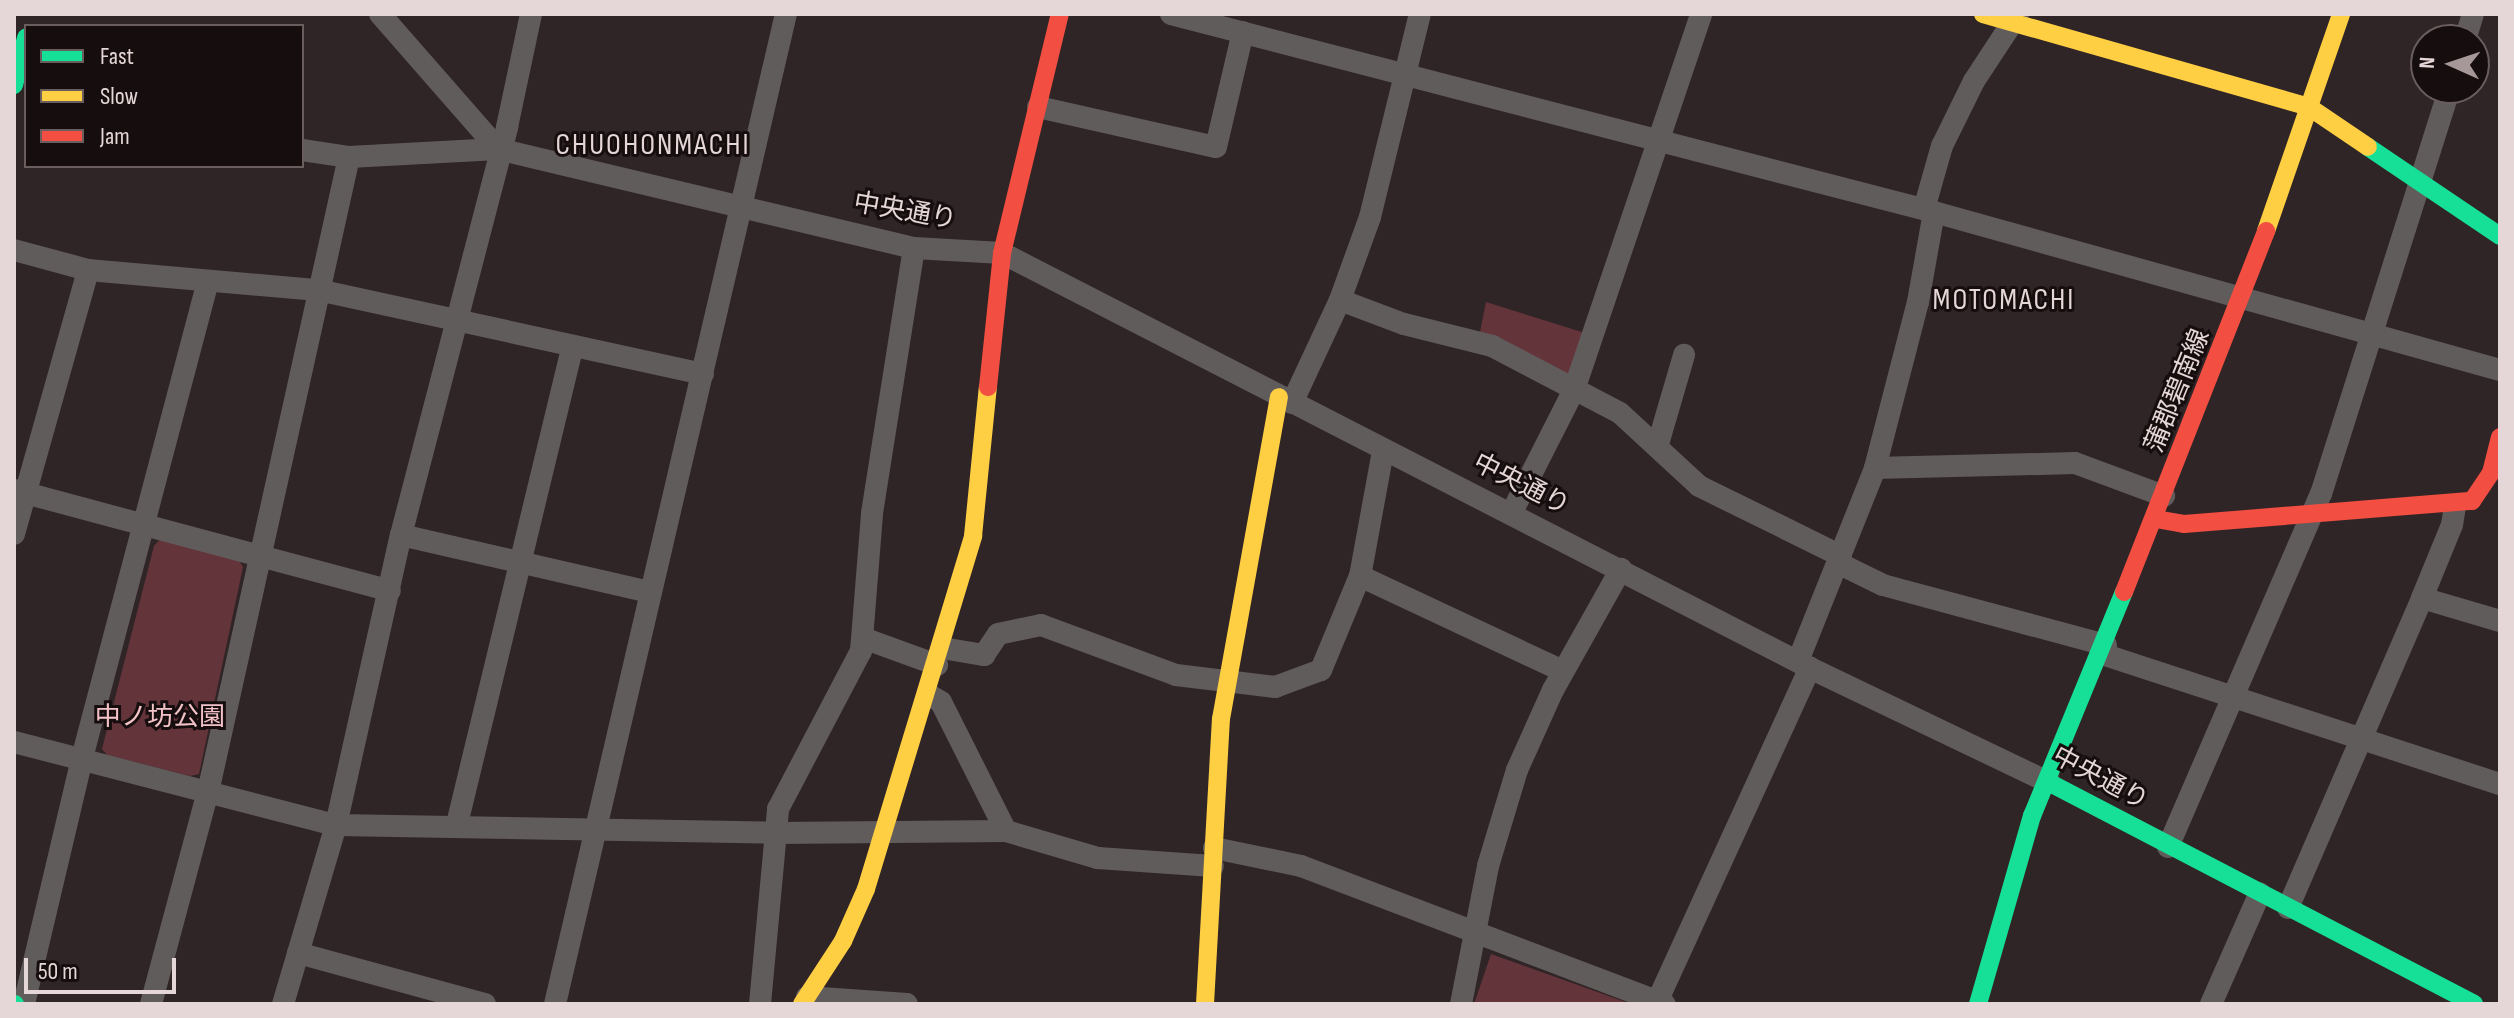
<!DOCTYPE html>
<meta charset="utf-8">
<style>
body{margin:0}
#map{position:relative;width:2514px;height:1018px;overflow:hidden;background:#302526;font-family:"Sofia Sans Condensed","Noto Sans JP",sans-serif}
div>[style]{position:absolute}
.green>*{inset:0;background:#64343b}
.street>*{height:22px;margin:-11px;padding:0 11px;transform-origin:11px;border-radius:11px;background:#615c5c}
.fast>*{height:18px;margin:-9px;padding:0 9px;transform-origin:9px;border-radius:9px;background:#16e098}
.slow>*{height:18px;margin:-9px;padding:0 9px;transform-origin:9px;border-radius:9px;background:#ffcf43}
.jam>*{height:18px;margin:-9px;padding:0 9px;transform-origin:9px;border-radius:9px;background:#f24e42}
span{translate:-50% -50%;white-space:nowrap;text-align:center;line-height:1.15;-webkit-text-stroke:6px #160d0e;paint-order:stroke}
.street-label{font-size:26px;color:#e5d6d7}
.park-label{font-size:26px;color:#f2c2c7}
.quarter-label{font-size:30px;color:#e5d6d7;letter-spacing:2px}
.frame{position:absolute;inset:0;border:16px solid #e5d6d7;pointer-events:none}
.legend{position:absolute;left:24px;top:24px;width:280px;height:144px;box-sizing:border-box;background:#160d0e;border:2px solid #695d5e;margin:0;padding:10px 14px;list-style:none;font-size:24px;color:#e5d6d7}
.legend li{display:flex;align-items:center;gap:16px;height:40px}
.legend b{width:40px;border:2px solid #695d5e}
.north{position:absolute;left:2410px;top:24px;width:80px;height:80px;box-sizing:border-box;background:#160d0e;border:2px solid #695d5e;border-radius:50%;rotate:273deg;font-size:22px;font-weight:700;line-height:32px;text-align:center;color:#e5d6d7}
.north::after{content:'';display:block;margin:auto;width:28px;height:36px;background:#a69899;clip-path:polygon(50% 0,100% 100%,50% 72%,0 100%)}
.scale{position:absolute;left:24px;top:958px;width:152px;height:36px;box-sizing:border-box;border:4px solid #e5d6d7;border-top:0;padding-left:10px;font-size:24px;line-height:28px;white-space:nowrap;color:#e5d6d7;-webkit-text-stroke:6px #160d0e;paint-order:stroke}
</style>
<div id="map">
<div class="green">
<div style="clip-path:polygon(1486px 302px,1585px 333px,1565px 391px,1479px 337px)"></div>
<div style="clip-path:polygon(161px 538px,239px 560px,243px 567px,199px 774px,190px 776px,107px 755px,102px 749px,154px 546px)"></div>
<div style="clip-path:polygon(1491px 954px,1631px 1004px,1474px 1004px)"></div>
</div>
<div class="street">
<div style="left:380px;top:14px;width:179px;rotate:48.8deg"></div>
<div style="left:1171px;top:14px;width:788px;rotate:14.55deg"></div>
<div style="left:1934px;top:212px;width:588px;rotate:15.6deg"></div>
<div style="left:2465px;top:40px;width:27px;rotate:-73deg"></div>
<div style="left:1038px;top:107px;width:182px;rotate:12.7deg"></div>
<div style="left:1216px;top:147px;width:118px;rotate:-76.8deg"></div>
<div style="left:302px;top:150px;width:48px;rotate:8.5deg"></div>
<div style="left:349px;top:157px;width:149px;rotate:-3.1deg"></div>
<div style="left:498px;top:149px;width:428px;rotate:13.4deg"></div>
<div style="left:914px;top:248px;width:88px;rotate:3.3deg"></div>
<div style="left:1002px;top:253px;width:908px;rotate:27.19deg"></div>
<div style="left:1810px;top:668px;width:266px;rotate:25.6deg"></div>
<div style="left:1924px;top:209px;width:66px;rotate:-74.1deg"></div>
<div style="left:1942px;top:146px;width:72px;rotate:-63.8deg"></div>
<div style="left:1974px;top:81px;width:80px;rotate:-56.7deg"></div>
<div style="left:14px;top:250px;width:77px;rotate:15.1deg"></div>
<div style="left:88px;top:270px;width:231px;rotate:5deg"></div>
<div style="left:318px;top:290px;width:394px;rotate:12.3deg"></div>
<div style="left:1340px;top:300px;width:68px;rotate:20.6deg"></div>
<div style="left:1404px;top:324px;width:91px;rotate:14deg"></div>
<div style="left:1492px;top:346px;width:144px;rotate:27.6deg"></div>
<div style="left:1620px;top:413px;width:108px;rotate:42.7deg"></div>
<div style="left:1699px;top:486px;width:158px;rotate:26.2deg"></div>
<div style="left:1292px;top:403px;width:114px;rotate:-65deg"></div>
<div style="left:1340px;top:300px;width:88px;rotate:-70.1deg"></div>
<div style="left:1370px;top:217px;width:209px;rotate:-76.2deg"></div>
<div style="left:1658px;top:444px;width:93px;rotate:-73.7deg"></div>
<div style="left:1383px;top:451px;width:127px;rotate:100.4deg"></div>
<div style="left:1360px;top:576px;width:224px;rotate:25.1deg"></div>
<div style="left:1875px;top:468px;width:200px;rotate:-1.4deg"></div>
<div style="left:2075px;top:463px;width:95px;rotate:20.3deg"></div>
<div style="left:14px;top:490px;width:389px;rotate:15deg"></div>
<div style="left:1511px;top:514px;width:139px;rotate:-63.1deg"></div>
<div style="left:1574px;top:390px;width:397px;rotate:-71.3deg"></div>
<div style="left:14px;top:534px;width:274px;rotate:-74.3deg"></div>
<div style="left:401px;top:535px;width:255px;rotate:12.9deg"></div>
<div style="left:1838px;top:563px;width:50px;rotate:26.1deg"></div>
<div style="left:1883px;top:585px;width:231px;rotate:15.1deg"></div>
<div style="left:2422px;top:598px;width:81px;rotate:16.4deg"></div>
<div style="left:863px;top:638px;width:79px;rotate:20deg"></div>
<div style="left:942px;top:648px;width:43px;rotate:9.5deg"></div>
<div style="left:984px;top:655px;width:25px;rotate:-56deg"></div>
<div style="left:998px;top:634px;width:44px;rotate:-11.8deg"></div>
<div style="left:1041px;top:625px;width:144px;rotate:20.3deg"></div>
<div style="left:1176px;top:675px;width:100px;rotate:6.9deg"></div>
<div style="left:1275px;top:687px;width:49px;rotate:-20.3deg"></div>
<div style="left:1321px;top:670px;width:102px;rotate:-67.5deg"></div>
<div style="left:2102px;top:654px;width:419px;rotate:18.1deg"></div>
<div style="left:1798px;top:661px;width:208px;rotate:-68.2deg"></div>
<div style="left:1875px;top:468px;width:171px;rotate:-75.5deg"></div>
<div style="left:1918px;top:302px;width:91px;rotate:-79.9deg"></div>
<div style="left:928px;top:694px;width:15px;rotate:32deg"></div>
<div style="left:941px;top:702px;width:144px;rotate:63.3deg"></div>
<div style="left:14px;top:742px;width:333px;rotate:14.5deg"></div>
<div style="left:336px;top:825px;width:440px;rotate:1deg"></div>
<div style="left:776px;top:833px;width:230px;rotate:-0.5deg"></div>
<div style="left:1006px;top:831px;width:96px;rotate:16.4deg"></div>
<div style="left:1098px;top:858px;width:115px;rotate:4deg"></div>
<div style="left:457px;top:824px;width:492px;rotate:-76.4deg"></div>
<div style="left:2168px;top:847px;width:385px;rotate:-66.6deg"></div>
<div style="left:2321px;top:494px;width:426px;rotate:-72.4deg"></div>
<div style="left:1214px;top:848px;width:89px;rotate:11.7deg"></div>
<div style="left:1301px;top:866px;width:389px;rotate:20.8deg"></div>
<div style="left:2288px;top:908px;width:338px;rotate:-66.6deg"></div>
<div style="left:2422px;top:598px;width:79px;rotate:-67.7deg"></div>
<div style="left:2452px;top:525px;width:20px;rotate:-81deg"></div>
<div style="left:298px;top:953px;width:194px;rotate:15.3deg"></div>
<div style="left:807px;top:997px;width:100px;rotate:4deg"></div>
<div style="left:24px;top:1004px;width:253px;rotate:-76.7deg"></div>
<div style="left:82px;top:758px;width:490px;rotate:-75.2deg"></div>
<div style="left:151px;top:1004px;width:220px;rotate:-75deg"></div>
<div style="left:208px;top:792px;width:650px;rotate:-77.48deg"></div>
<div style="left:283px;top:1004px;width:187px;rotate:-73.5deg"></div>
<div style="left:336px;top:825px;width:297px;rotate:-77.4deg"></div>
<div style="left:401px;top:535px;width:422px;rotate:-75.4deg"></div>
<div style="left:507px;top:127px;width:116px;rotate:-78deg"></div>
<div style="left:555px;top:1004px;width:1017px;rotate:-76.87deg"></div>
<div style="left:760px;top:1004px;width:196px;rotate:-84.7deg"></div>
<div style="left:778px;top:809px;width:178px;rotate:-62.3deg"></div>
<div style="left:861px;top:651px;width:138px;rotate:-85.4deg"></div>
<div style="left:872px;top:513px;width:268px;rotate:-81deg"></div>
<div style="left:1461px;top:1004px;width:141px;rotate:-78.9deg"></div>
<div style="left:1488px;top:866px;width:100px;rotate:-73.2deg"></div>
<div style="left:1517px;top:770px;width:88px;rotate:-65.8deg"></div>
<div style="left:1553px;top:690px;width:139px;rotate:-60.7deg"></div>
<div style="left:1656px;top:1004px;width:370px;rotate:-65.4deg"></div>
<div style="left:2211px;top:1004px;width:121px;rotate:-66.2deg"></div>
</div>
<div class="fast">
<div style="left:14px;top:85px;width:49px;rotate:-75.7deg"></div>
<div style="left:2368px;top:147px;width:159px;rotate:34deg"></div>
<div style="left:2050px;top:783px;width:478px;rotate:27.5deg"></div>
<div style="left:14px;top:1004px;width:1px"></div>
<div style="left:1978px;top:1004px;width:196px;rotate:-74deg"></div>
<div style="left:2032px;top:816px;width:242px;rotate:-67.7deg"></div>
</div>
<div class="slow">
<div style="left:1983px;top:14px;width:339px;rotate:15.9deg"></div>
<div style="left:2309px;top:107px;width:71px;rotate:34.1deg"></div>
<div style="left:2266px;top:231px;width:230px;rotate:-70.9deg"></div>
<div style="left:802px;top:1004px;width:75px;rotate:-56.9deg"></div>
<div style="left:843px;top:941px;width:57px;rotate:-66.1deg"></div>
<div style="left:866px;top:889px;width:369px;rotate:-73.1deg"></div>
<div style="left:973px;top:536px;width:150px;rotate:-84.3deg"></div>
<div style="left:1205px;top:1004px;width:285px;rotate:-86.8deg"></div>
<div style="left:1221px;top:719px;width:327px;rotate:-79.8deg"></div>
</div>
<div class="jam">
<div style="left:988px;top:387px;width:135px;rotate:-84deg"></div>
<div style="left:1002px;top:253px;width:246px;rotate:-76.4deg"></div>
<div style="left:2156px;top:519px;width:28px;rotate:10deg"></div>
<div style="left:2184px;top:524px;width:289px;rotate:-4.6deg"></div>
<div style="left:2472px;top:501px;width:34px;rotate:-56deg"></div>
<div style="left:2491px;top:473px;width:37px;rotate:-76deg"></div>
<div style="left:2124px;top:592px;width:388px;rotate:-68.5deg"></div>
</div>
<div class="street-label">
<span style="left:905px;top:212px;rotate:10deg">中央通り</span>
<span style="left:2178px;top:391px;rotate:-68deg">蒲郡碧南線</span>
<span style="left:1521px;top:485px;rotate:27deg">中央通り</span>
<span style="left:2100px;top:779px;rotate:28deg">中央通り</span>
</div>
<div class="park-label">
<span style="left:160px;top:718px">中ノ坊公園</span>
</div>
<div class="quarter-label">
<span style="left:653px;top:145px">CHUOHONMACHI</span>
<span style="left:2004px;top:300px">MOTOMACHI</span>
</div>
<div class="frame"></div>
<ul class="legend">
<li><b style="height:10px;background:#16e098"></b>Fast</li>
<li><b style="height:10px;background:#ffcf43"></b>Slow</li>
<li><b style="height:10px;background:#f24e42"></b>Jam</li>
</ul>
<div class="north">N</div>
<div class="scale">50 m</div>
</div>
